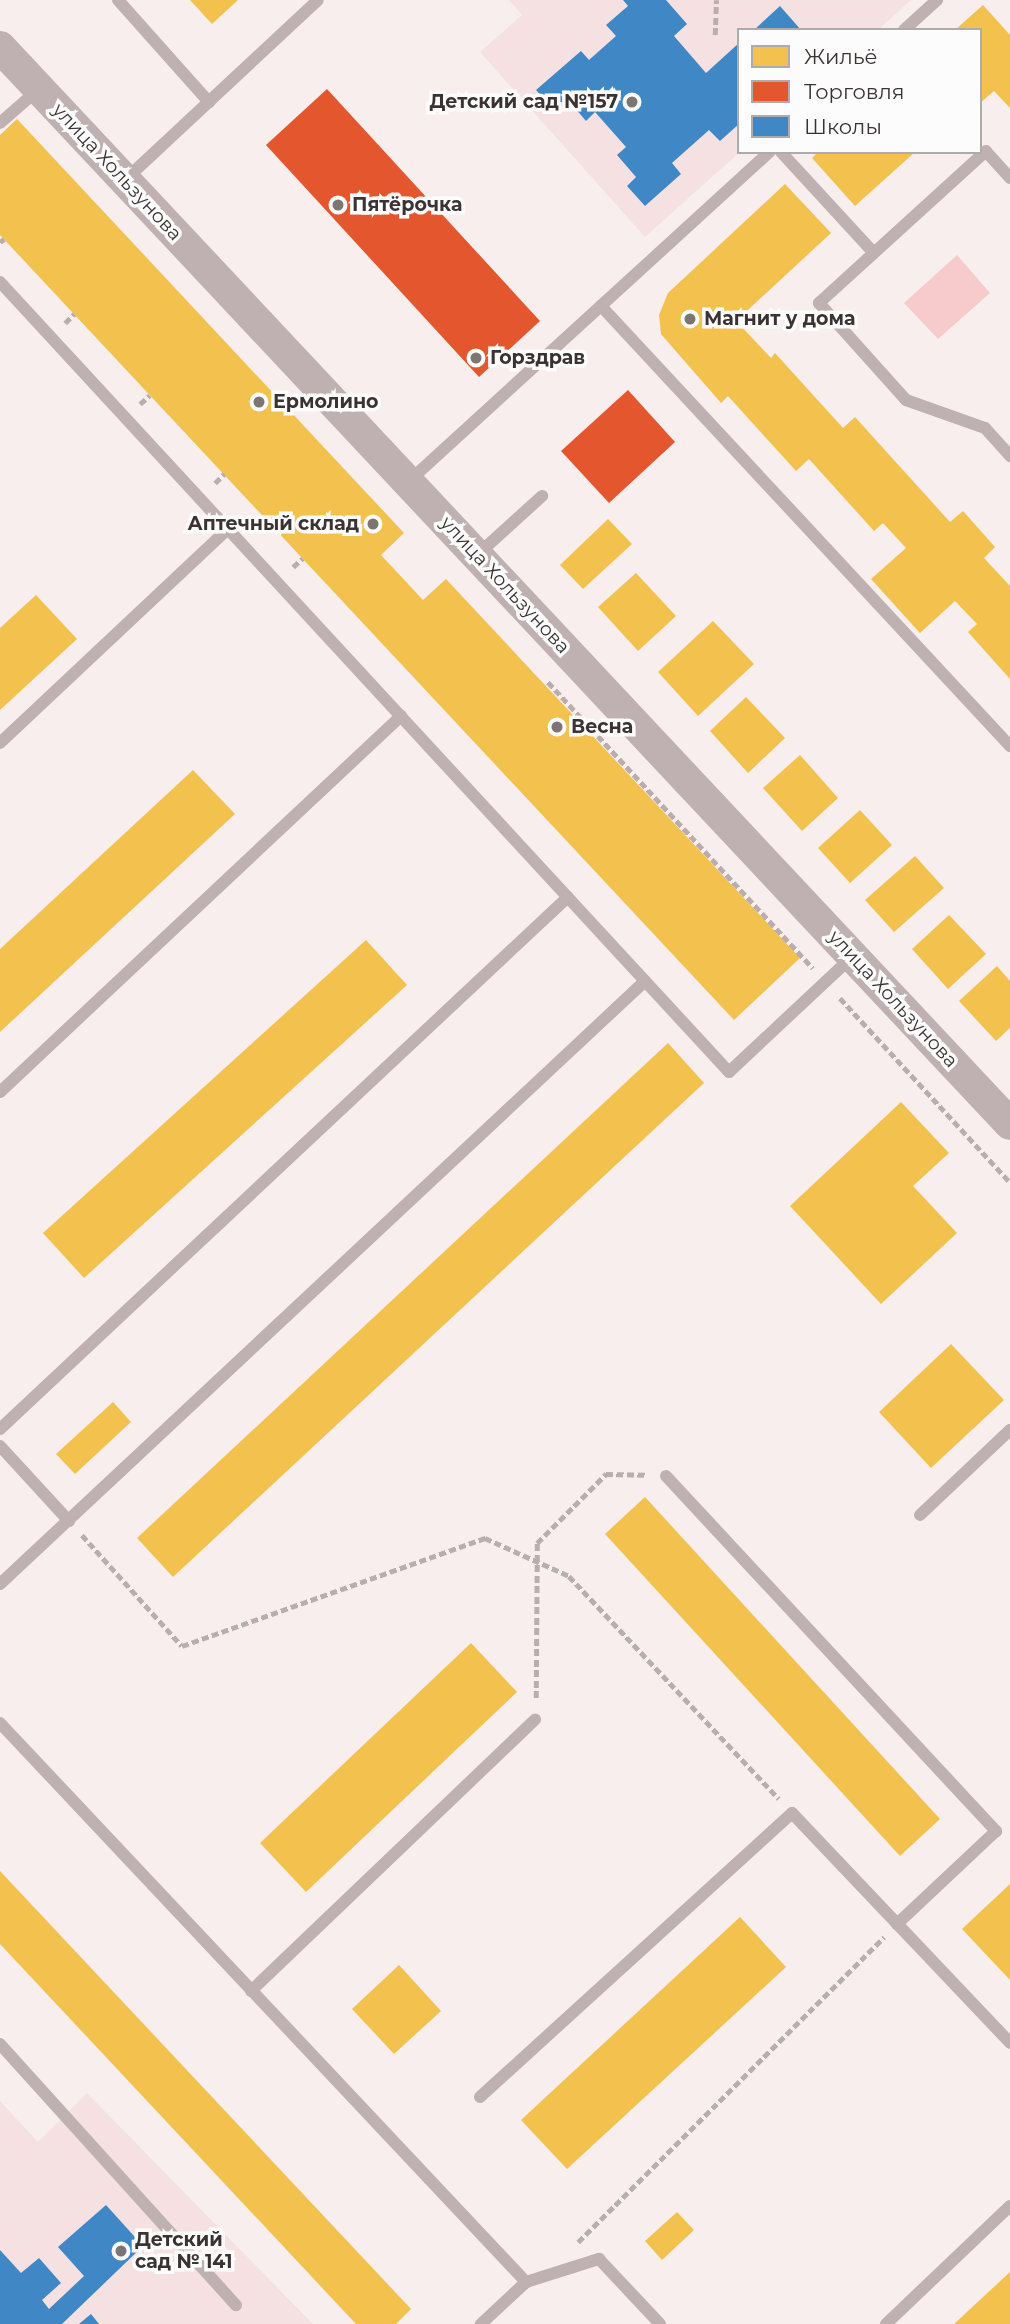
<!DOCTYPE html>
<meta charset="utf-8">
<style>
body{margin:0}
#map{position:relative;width:1010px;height:2324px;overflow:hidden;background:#f9eeee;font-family:Montserrat,sans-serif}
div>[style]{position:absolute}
.built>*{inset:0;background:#f5e1e1}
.green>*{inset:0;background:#f7cacb}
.homes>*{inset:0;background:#f2c14e}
.shops>*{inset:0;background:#e4572e}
.schools>*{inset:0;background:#3f88c5}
.path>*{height:4.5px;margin-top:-2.25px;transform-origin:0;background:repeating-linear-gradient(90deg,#b9adae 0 7px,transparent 0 10.5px)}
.service>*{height:12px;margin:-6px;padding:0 6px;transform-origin:6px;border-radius:6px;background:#bfb0b1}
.tertiary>*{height:32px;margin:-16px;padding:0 16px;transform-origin:16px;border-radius:16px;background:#bfb0b1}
.dots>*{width:19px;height:19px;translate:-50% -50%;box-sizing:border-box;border:4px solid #fcfcfc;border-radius:50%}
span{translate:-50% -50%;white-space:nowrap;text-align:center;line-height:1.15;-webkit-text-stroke:7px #fcfcfc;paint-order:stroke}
.poi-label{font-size:19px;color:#3a3233;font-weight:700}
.right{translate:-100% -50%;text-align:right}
.left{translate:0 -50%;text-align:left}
.street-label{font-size:19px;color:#3a3233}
.legend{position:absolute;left:737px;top:28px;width:245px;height:126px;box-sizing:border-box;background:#fcfcfc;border:2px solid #aeabac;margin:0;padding:9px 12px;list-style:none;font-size:21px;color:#3a3233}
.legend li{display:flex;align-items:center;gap:14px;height:35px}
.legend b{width:35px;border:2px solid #aeabac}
</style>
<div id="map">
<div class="built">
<div style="clip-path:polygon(509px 0,911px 0,878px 30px,739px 30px,740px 152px,645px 237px,480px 52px,522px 15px)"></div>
<div style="clip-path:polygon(87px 2093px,313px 2324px,0 2324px,0 2101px,38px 2142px)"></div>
</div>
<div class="green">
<div style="clip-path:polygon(957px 255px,990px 293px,938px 339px,904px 303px)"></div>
</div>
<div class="homes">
<div style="clip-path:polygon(190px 0,238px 0,212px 24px)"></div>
<div style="clip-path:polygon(983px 5px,1010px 35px,1010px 108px,994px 91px,980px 103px,980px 30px,955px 30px)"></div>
<div style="clip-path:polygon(17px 119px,404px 533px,381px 555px,423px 600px,446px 579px,800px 958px,734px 1020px,0 235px,0 135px)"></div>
<div style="clip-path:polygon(818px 152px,915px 152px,855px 206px,812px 158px)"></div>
<div style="clip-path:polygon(785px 184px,831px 233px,736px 321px,771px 358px,775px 353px,843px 428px,855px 417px,950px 522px,963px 511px,995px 547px,984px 558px,1010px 586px,1010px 679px,968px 632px,977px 624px,955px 601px,920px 633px,871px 579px,906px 548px,883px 523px,874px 531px,809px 459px,796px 471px,728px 396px,721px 403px,661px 334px,659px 315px,668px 293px)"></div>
<div style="clip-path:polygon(608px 519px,632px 544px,583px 589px,560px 565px)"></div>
<div style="clip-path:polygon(636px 573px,676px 616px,638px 651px,598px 607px)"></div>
<div style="clip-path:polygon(36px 595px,77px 639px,0 710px,0 628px)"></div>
<div style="clip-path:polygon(713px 621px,754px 664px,698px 716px,658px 672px)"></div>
<div style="clip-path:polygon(746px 697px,785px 738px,748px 773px,710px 731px)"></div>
<div style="clip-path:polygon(800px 755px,838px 798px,802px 831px,763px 788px)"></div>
<div style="clip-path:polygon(193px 770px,235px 814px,0 1032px,0 949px)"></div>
<div style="clip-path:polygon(860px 810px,892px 845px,850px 883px,818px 848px)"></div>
<div style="clip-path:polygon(915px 856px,944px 888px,894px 932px,865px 900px)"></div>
<div style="clip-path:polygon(949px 915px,986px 954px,948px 989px,912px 949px)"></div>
<div style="clip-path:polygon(366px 940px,407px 985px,84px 1278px,43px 1233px)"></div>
<div style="clip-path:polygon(997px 966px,1010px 981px,1010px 1028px,996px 1041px,959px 1001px)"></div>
<div style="clip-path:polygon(668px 1043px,704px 1083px,173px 1577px,137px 1538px)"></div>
<div style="clip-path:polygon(901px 1102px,949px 1153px,913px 1186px,957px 1233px,881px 1304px,790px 1206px)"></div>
<div style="clip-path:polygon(951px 1344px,1004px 1400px,931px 1468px,879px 1412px)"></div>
<div style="clip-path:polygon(113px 1402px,131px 1422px,75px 1474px,56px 1454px)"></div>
<div style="clip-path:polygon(645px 1497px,940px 1819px,900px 1856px,605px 1534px)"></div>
<div style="clip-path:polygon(471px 1643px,517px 1692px,306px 1892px,260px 1843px)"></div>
<div style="clip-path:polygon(0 1871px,411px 2309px,396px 2324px,356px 2324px,0 1944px)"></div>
<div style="clip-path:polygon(1010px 1884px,1010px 1980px,962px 1929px)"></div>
<div style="clip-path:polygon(740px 1917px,786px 1967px,567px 2169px,521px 2120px)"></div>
<div style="clip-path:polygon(399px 1965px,441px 2011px,394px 2054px,352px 2009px)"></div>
<div style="clip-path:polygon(677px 2212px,694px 2230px,662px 2260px,645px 2241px)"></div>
<div style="clip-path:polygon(1010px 2272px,1010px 2324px,954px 2324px)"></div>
</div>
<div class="shops">
<div style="clip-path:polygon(327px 89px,540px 321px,479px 377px,266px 145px)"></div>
<div style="clip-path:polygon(628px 390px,675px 442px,609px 503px,561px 451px)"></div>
</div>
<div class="schools">
<div style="clip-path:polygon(623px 0,666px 0,687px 24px,674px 36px,706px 73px,739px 43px,739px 124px,720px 141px,709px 130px,672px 163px,681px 174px,645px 206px,627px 186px,636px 177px,617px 155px,626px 147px,595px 112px,586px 121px,569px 101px,556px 113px,536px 90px,581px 51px,589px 60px,616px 36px,606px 25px,628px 6px)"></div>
<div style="clip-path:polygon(780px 6px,801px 30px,754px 30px)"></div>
<div style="clip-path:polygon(106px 2205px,143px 2246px,62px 2324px,0 2324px,0 2250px,21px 2273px,39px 2258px,61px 2283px,42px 2300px,49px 2309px,84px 2276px,58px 2247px)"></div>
<div style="clip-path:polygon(91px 2314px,99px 2324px,79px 2324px)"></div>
</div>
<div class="path">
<div style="left:715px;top:35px;width:35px;rotate:-88deg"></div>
<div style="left:0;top:242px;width:5px;rotate:-37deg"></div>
<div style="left:65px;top:323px;width:13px;rotate:-45deg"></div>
<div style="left:140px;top:404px;width:13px;rotate:-42deg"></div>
<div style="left:215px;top:483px;width:13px;rotate:-45deg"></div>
<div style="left:293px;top:567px;width:13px;rotate:-42deg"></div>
<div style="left:548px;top:682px;width:390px;rotate:47.2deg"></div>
<div style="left:840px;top:998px;width:251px;rotate:47.3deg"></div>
<div style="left:82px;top:1535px;width:149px;rotate:48deg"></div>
<div style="left:182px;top:1646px;width:322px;rotate:-19.6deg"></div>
<div style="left:485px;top:1538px;width:92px;rotate:24.3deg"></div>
<div style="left:569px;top:1576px;width:306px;rotate:46.7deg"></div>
<div style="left:536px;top:1698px;width:155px;rotate:-89.6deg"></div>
<div style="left:537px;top:1543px;width:98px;rotate:-45deg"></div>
<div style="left:606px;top:1474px;width:39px;rotate:1deg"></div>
<div style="left:578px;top:2242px;width:432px;rotate:-44.9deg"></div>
</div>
<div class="service">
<div style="left:118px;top:0;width:137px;rotate:48.3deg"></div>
<div style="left:904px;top:30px;width:45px;rotate:-42.3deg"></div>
<div style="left:0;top:123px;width:52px;rotate:-41.1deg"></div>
<div style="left:781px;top:152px;width:137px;rotate:47.4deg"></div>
<div style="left:1010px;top:178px;width:36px;rotate:-132deg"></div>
<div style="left:986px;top:151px;width:226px;rotate:137.7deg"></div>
<div style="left:819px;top:303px;width:130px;rotate:48.1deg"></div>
<div style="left:906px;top:400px;width:84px;rotate:19.5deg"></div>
<div style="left:985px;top:428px;width:38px;rotate:48deg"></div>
<div style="left:126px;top:179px;width:262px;rotate:-43deg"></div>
<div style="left:0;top:282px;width:1075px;rotate:47.3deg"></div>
<div style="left:729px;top:1072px;width:167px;rotate:-43.1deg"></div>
<div style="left:601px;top:306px;width:601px;rotate:47.09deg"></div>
<div style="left:408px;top:482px;width:490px;rotate:-42.4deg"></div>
<div style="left:477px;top:555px;width:88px;rotate:-42.2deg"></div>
<div style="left:0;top:743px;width:313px;rotate:-43.2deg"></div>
<div style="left:0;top:1092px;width:550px;rotate:-43.16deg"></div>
<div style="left:0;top:1429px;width:778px;rotate:-43.13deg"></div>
<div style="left:0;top:1446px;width:102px;rotate:47.4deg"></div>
<div style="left:666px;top:1476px;width:485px;rotate:47.1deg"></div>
<div style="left:996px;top:1831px;width:136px;rotate:136.8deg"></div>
<div style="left:920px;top:1515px;width:124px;rotate:-43.4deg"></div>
<div style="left:0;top:1584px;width:883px;rotate:-43.07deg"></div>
<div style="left:0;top:1723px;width:768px;rotate:46.74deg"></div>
<div style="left:526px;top:2282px;width:62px;rotate:137deg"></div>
<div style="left:251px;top:1991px;width:393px;rotate:-43.7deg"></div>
<div style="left:0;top:2044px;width:352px;rotate:47.9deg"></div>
<div style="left:480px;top:2097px;width:422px;rotate:-42.3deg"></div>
<div style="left:792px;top:1813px;width:317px;rotate:46.5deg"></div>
<div style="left:526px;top:2282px;width:77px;rotate:-17.5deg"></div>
<div style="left:599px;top:2259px;width:89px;rotate:46.8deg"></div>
<div style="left:886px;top:2324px;width:171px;rotate:-43.6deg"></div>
</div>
<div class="tertiary">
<div style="left:0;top:47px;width:1476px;rotate:46.84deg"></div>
</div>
<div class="dots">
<div style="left:632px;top:102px;background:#7d7474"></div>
<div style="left:338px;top:205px;background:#7d7474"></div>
<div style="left:690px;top:319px;background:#7d7474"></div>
<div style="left:476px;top:358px;background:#7d7474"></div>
<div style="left:259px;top:402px;background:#7d7474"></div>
<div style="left:373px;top:524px;background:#7d7474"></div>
<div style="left:557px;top:727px;background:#7d7474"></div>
<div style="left:121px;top:2251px;background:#7d7474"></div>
</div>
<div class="poi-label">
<span class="right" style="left:618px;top:102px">Детский сад №157</span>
<span class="left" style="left:352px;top:205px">Пятёрочка</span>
<span class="left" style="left:704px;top:319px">Магнит у дома</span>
<span class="left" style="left:490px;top:358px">Горздрав</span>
<span class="left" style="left:273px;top:402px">Ермолино</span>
<span class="right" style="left:359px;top:524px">Аптечный склад</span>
<span class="left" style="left:571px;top:727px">Весна</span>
<span class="left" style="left:135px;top:2251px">Детский<br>сад № 141</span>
</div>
<div class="street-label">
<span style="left:117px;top:172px;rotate:47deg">улица Хользунова</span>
<span style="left:505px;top:585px;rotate:47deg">улица Хользунова</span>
<span style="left:893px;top:999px;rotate:47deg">улица Хользунова</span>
</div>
<ul class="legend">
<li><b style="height:19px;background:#f2c14e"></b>Жильё</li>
<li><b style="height:19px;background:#e4572e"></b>Торговля</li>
<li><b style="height:19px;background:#3f88c5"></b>Школы</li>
</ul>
</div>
